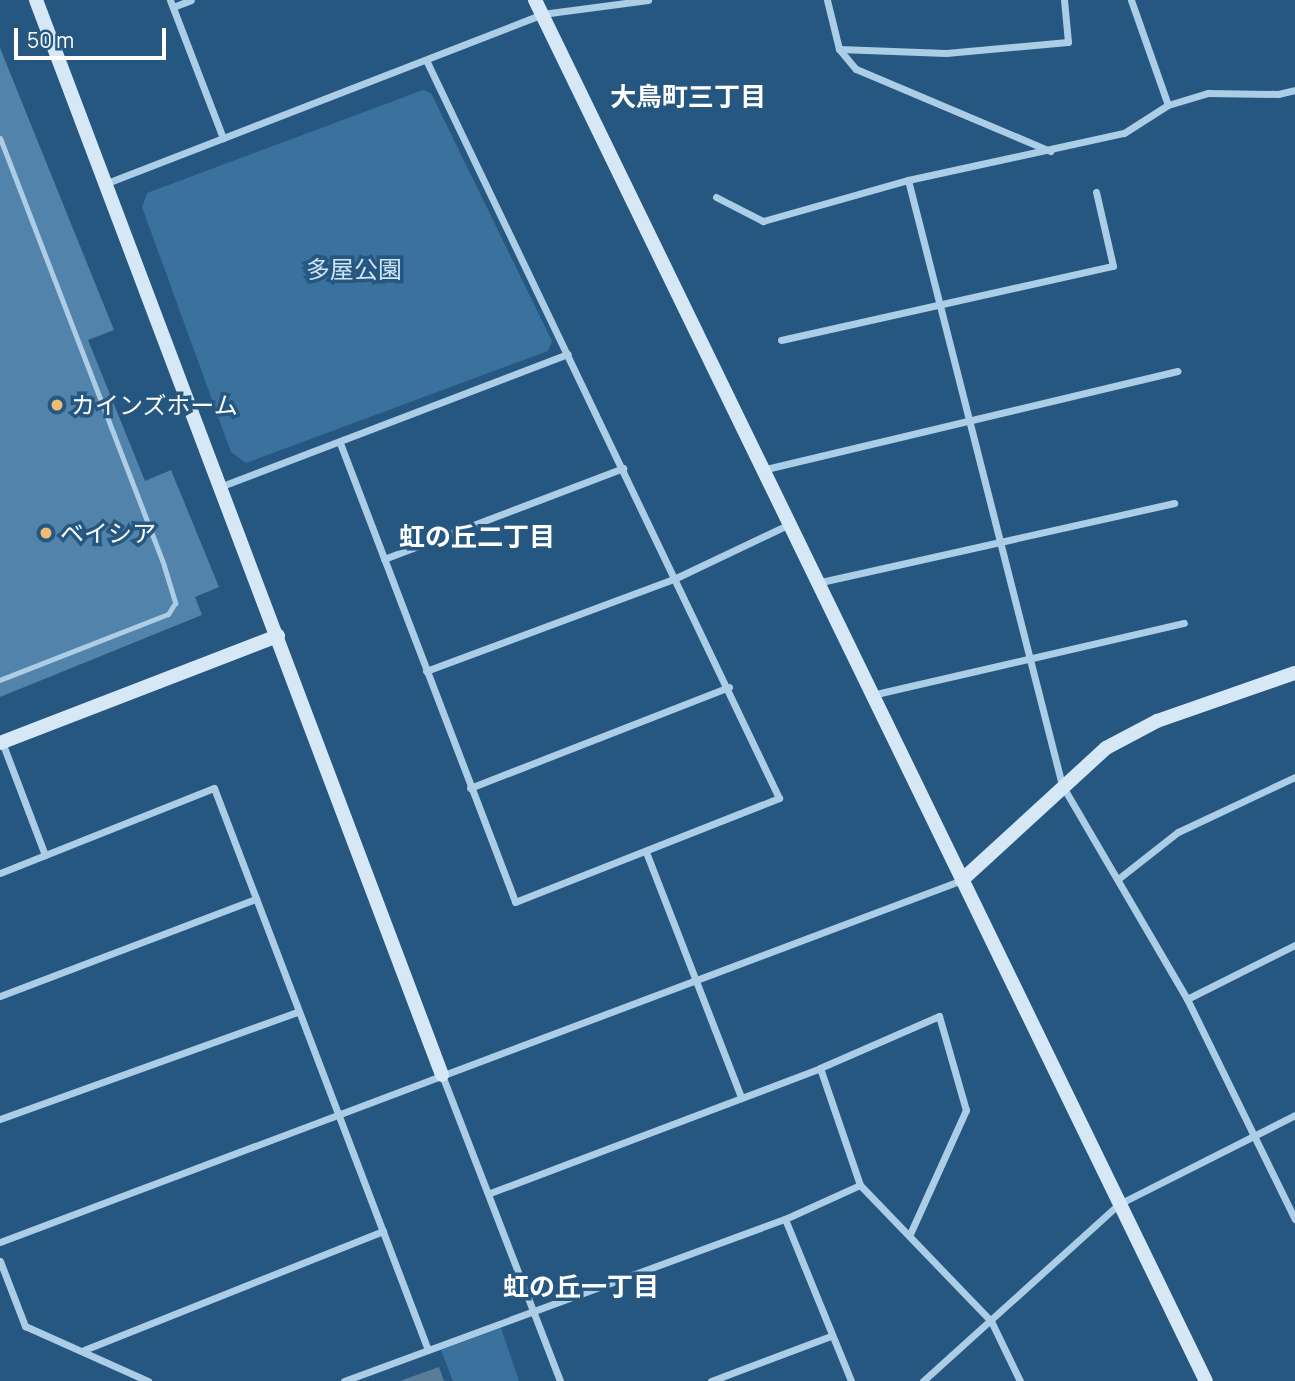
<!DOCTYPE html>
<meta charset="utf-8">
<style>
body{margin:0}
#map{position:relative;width:1295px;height:1381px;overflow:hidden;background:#255780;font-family:Manrope,"Noto Sans JP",sans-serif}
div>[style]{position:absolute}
.green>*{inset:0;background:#3a719d}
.water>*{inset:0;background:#597d99}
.building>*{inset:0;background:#5283aa}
.lane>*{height:5px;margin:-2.5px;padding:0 2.5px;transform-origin:2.5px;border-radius:2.5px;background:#accde6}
.street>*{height:7px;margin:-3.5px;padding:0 3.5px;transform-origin:3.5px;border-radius:3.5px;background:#accde6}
.secondary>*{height:14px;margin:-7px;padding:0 7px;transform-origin:7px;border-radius:7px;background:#d6e7f6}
.dots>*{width:19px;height:19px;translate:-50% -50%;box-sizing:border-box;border:4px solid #255780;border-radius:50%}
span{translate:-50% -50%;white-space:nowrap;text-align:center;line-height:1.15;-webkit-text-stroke:7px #255780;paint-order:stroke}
.park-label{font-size:24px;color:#cfe5f5}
.poi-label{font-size:24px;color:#fff}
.left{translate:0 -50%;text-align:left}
.neighbourhood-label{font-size:26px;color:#fff;font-weight:700}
.scale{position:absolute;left:14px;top:28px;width:152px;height:32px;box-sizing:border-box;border:4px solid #fff;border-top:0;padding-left:9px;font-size:21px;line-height:24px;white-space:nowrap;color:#fff;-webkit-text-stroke:5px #255780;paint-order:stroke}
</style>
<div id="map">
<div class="green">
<div style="clip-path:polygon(423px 90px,431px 93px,552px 341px,548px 351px,246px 463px,231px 452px,142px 207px,147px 193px)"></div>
<div style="clip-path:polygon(501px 1328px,519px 1381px,453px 1381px,441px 1350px)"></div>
</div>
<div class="water">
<div style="clip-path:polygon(439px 1367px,444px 1381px,400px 1381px)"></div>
</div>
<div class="building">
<div style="clip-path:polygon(0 48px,114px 330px,88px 340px,145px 481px,171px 470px,219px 587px,195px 597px,202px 615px,0 697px)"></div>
</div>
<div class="lane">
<div style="left:0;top:138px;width:458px;rotate:69deg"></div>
<div style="left:164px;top:566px;width:39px;rotate:73deg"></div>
<div style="left:175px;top:603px;width:13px;rotate:122deg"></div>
<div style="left:168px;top:614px;width:180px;rotate:158.6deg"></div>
</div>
<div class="street">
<div style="left:170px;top:0;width:148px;rotate:69deg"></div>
<div style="left:827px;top:0;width:50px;rotate:76.2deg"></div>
<div style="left:839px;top:49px;width:26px;rotate:50deg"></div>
<div style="left:856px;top:69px;width:211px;rotate:22.9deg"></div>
<div style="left:1131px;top:0;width:111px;rotate:70.6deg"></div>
<div style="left:173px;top:7px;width:19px;rotate:-21deg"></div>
<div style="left:839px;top:49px;width:107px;rotate:2.1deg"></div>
<div style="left:946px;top:53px;width:122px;rotate:-5.2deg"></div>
<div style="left:1068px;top:42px;width:42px;rotate:-95.4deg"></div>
<div style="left:908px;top:180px;width:624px;rotate:75.72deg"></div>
<div style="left:1062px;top:785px;width:248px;rotate:59.7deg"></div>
<div style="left:1187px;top:999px;width:245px;rotate:63.9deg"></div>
<div style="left:107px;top:183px;width:467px;rotate:-21.2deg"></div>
<div style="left:542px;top:14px;width:107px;rotate:-7.5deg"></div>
<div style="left:716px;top:197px;width:53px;rotate:27.1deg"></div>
<div style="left:763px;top:221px;width:151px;rotate:-15.8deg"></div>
<div style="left:908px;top:180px;width:221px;rotate:-12.3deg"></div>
<div style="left:1124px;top:133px;width:52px;rotate:-32.5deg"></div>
<div style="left:1168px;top:105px;width:42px;rotate:-16.7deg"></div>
<div style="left:1208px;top:93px;width:70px;rotate:0.8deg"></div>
<div style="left:1278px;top:94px;width:17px;rotate:-13deg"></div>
<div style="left:781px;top:340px;width:340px;rotate:-12.6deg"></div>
<div style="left:1113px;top:266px;width:76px;rotate:-102.9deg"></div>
<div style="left:340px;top:443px;width:491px;rotate:69.1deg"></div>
<div style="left:515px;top:902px;width:284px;rotate:-21.5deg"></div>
<div style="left:779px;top:798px;width:818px;rotate:-115.56deg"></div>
<div style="left:766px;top:469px;width:423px;rotate:-13.4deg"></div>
<div style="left:222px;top:486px;width:370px;rotate:-20.9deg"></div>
<div style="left:384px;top:559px;width:256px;rotate:-20.8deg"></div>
<div style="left:821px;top:582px;width:362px;rotate:-12.6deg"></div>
<div style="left:426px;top:671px;width:267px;rotate:-20.4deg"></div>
<div style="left:676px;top:578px;width:128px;rotate:-25.4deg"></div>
<div style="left:876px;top:694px;width:316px;rotate:-13deg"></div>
<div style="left:2px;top:742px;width:121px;rotate:69.2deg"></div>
<div style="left:470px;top:788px;width:278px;rotate:-21.3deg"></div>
<div style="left:646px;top:852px;width:263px;rotate:68.8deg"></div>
<div style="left:0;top:873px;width:230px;rotate:-21.7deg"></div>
<div style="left:214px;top:788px;width:601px;rotate:69.15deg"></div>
<div style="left:1118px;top:879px;width:76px;rotate:-38.1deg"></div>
<div style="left:1178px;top:832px;width:129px;rotate:-25.2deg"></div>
<div style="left:0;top:996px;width:274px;rotate:-20.8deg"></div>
<div style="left:1187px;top:999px;width:121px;rotate:-26.6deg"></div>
<div style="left:820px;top:1068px;width:124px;rotate:71.1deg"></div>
<div style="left:860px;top:1185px;width:189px;rotate:46.1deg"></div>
<div style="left:991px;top:1321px;width:67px;rotate:64.2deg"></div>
<div style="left:442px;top:1075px;width:328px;rotate:68.9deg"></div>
<div style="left:0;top:1119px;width:317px;rotate:-19.8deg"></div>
<div style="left:490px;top:1193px;width:353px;rotate:-20.7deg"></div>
<div style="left:820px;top:1068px;width:130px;rotate:-23.6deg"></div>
<div style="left:939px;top:1016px;width:98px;rotate:74deg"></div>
<div style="left:966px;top:1110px;width:138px;rotate:114.3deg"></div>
<div style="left:785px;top:1219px;width:175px;rotate:67.8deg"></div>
<div style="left:0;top:1242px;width:1028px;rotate:-20.62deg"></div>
<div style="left:0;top:1261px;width:70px;rotate:69deg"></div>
<div style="left:25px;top:1326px;width:135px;rotate:24.1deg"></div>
<div style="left:84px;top:1350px;width:322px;rotate:-21.7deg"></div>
<div style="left:344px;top:1381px;width:470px;rotate:-20.2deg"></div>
<div style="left:785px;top:1219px;width:82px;rotate:-24.4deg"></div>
<div style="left:711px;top:1381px;width:128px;rotate:-20.6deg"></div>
<div style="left:923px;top:1381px;width:264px;rotate:-42.1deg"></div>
<div style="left:1119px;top:1204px;width:197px;rotate:-26.8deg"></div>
</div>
<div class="secondary">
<div style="left:36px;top:0;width:1149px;rotate:69.31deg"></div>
<div style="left:535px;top:0;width:1535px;rotate:64.09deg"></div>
<div style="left:0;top:743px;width:298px;rotate:-21.1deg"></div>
<div style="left:962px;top:880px;width:195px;rotate:-42.5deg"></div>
<div style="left:1106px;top:748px;width:58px;rotate:-27.9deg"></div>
<div style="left:1157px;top:721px;width:146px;rotate:-19.2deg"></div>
</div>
<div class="dots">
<div style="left:57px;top:405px;background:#efbc71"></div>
<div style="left:46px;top:533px;background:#efbc71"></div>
</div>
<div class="park-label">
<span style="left:354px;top:269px">多屋公園</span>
</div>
<div class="poi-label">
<span class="left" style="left:71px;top:405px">カインズホーム</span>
<span class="left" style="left:60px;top:533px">ベイシア</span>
</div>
<div class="neighbourhood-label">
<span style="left:688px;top:97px">大鳥町三丁目</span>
<span style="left:477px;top:537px">虹の丘二丁目</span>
<span style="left:581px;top:1287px">虹の丘一丁目</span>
</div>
<div class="scale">50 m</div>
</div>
